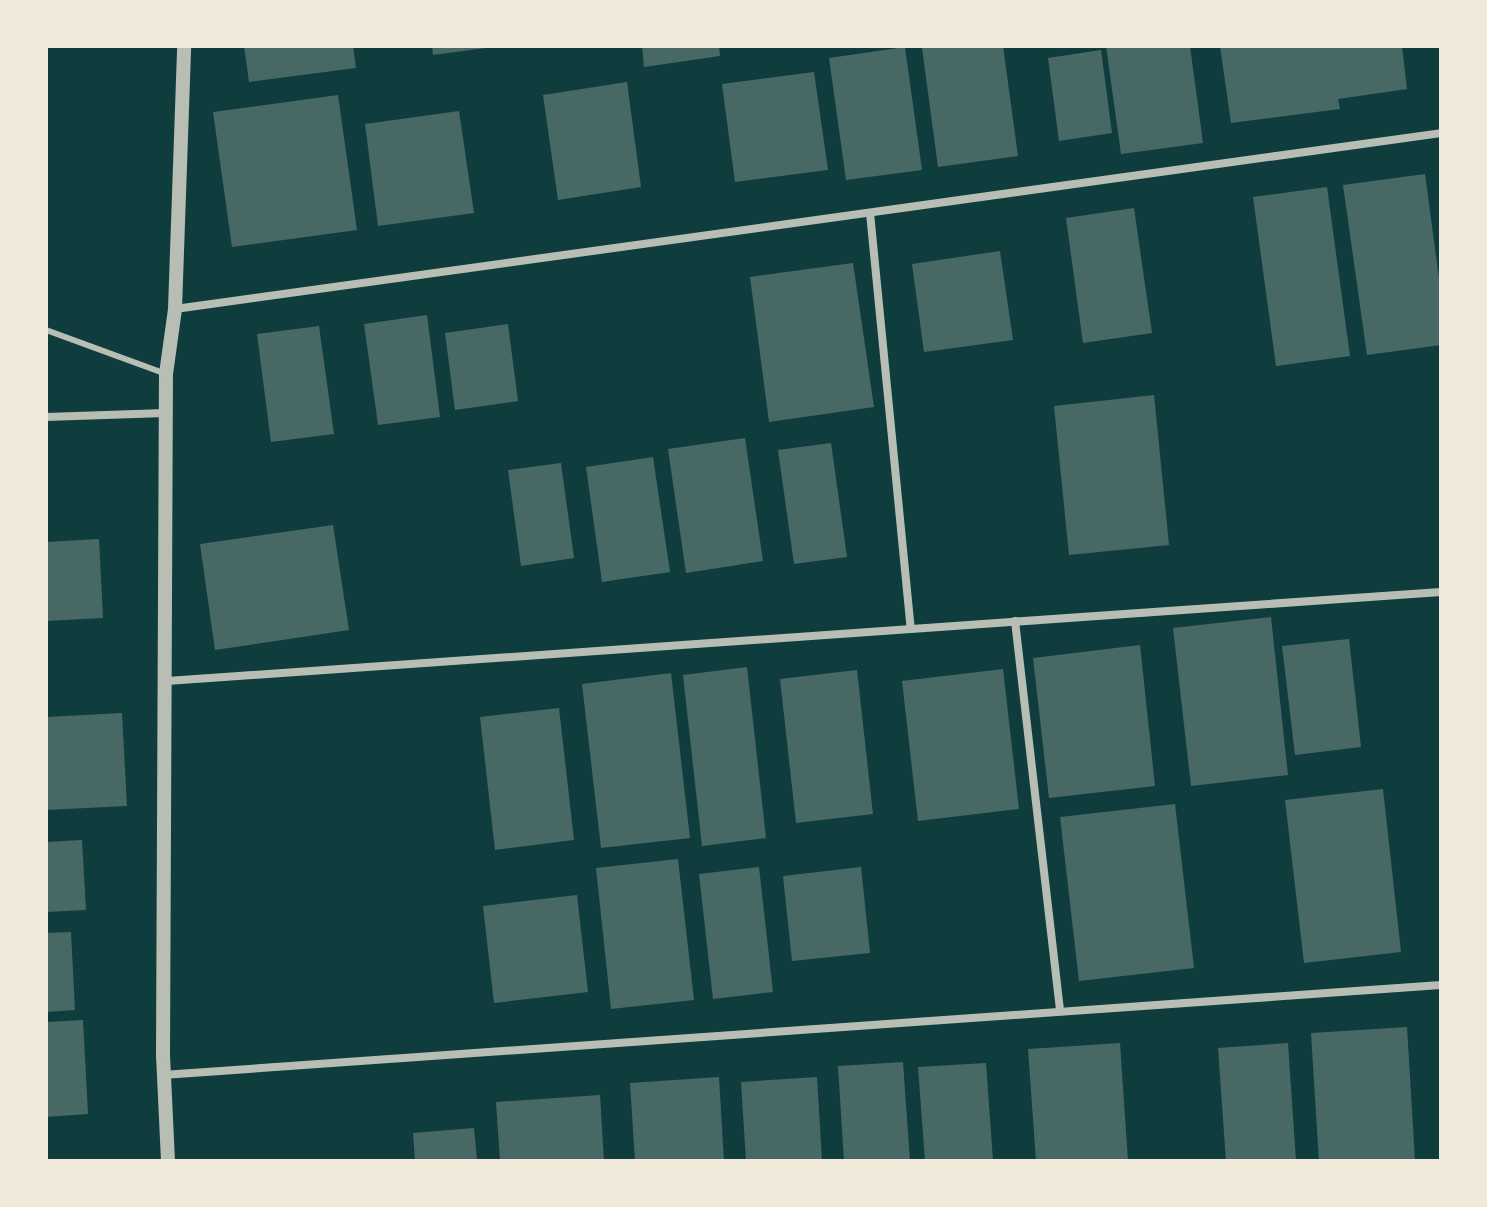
<!DOCTYPE html>
<style>
body{margin:0}
#map{position:relative;width:1487px;height:1207px;overflow:hidden;background:#0f3d3e;font-family:"Titillium Web",sans-serif}
div>[style]{position:absolute}
.building>*{inset:0;background:#486865}
.service>*{height:6px;margin:-3px;padding:0 3px;transform-origin:3px;border-radius:3px;background:#b8beb3}
.minor>*{height:8px;margin:-4px;padding:0 4px;transform-origin:4px;border-radius:4px;background:#b8beb3}
.tertiary>*{height:14px;margin:-7px;padding:0 7px;transform-origin:7px;border-radius:7px;background:#b8beb3}
span{translate:-50% -50%;white-space:nowrap;text-align:center;line-height:1.15;-webkit-text-stroke:6px #f1e9da;paint-order:stroke}
.frame{position:absolute;inset:0;border:48px solid #f1e9da;pointer-events:none}
</style>
<div id="map">
<div class="building">
<div style="clip-path:polygon(244px 46px,353px 46px,356px 68px,249px 82px)"></div>
<div style="clip-path:polygon(432px 46px,486px 46px,486px 48px,433px 55px)"></div>
<div style="clip-path:polygon(642px 46px,719px 46px,720px 56px,644px 67px)"></div>
<div style="clip-path:polygon(934px 46px,1003px 46px,1018px 156px,938px 167px,922px 48px)"></div>
<div style="clip-path:polygon(1106px 46px,1190px 46px,1203px 143px,1121px 154px)"></div>
<div style="clip-path:polygon(1220px 46px,1402px 46px,1407px 89px,1338px 99px,1340px 109px,1231px 123px)"></div>
<div style="clip-path:polygon(905px 47px,922px 170px,846px 180px,829px 58px)"></div>
<div style="clip-path:polygon(1101px 50px,1112px 133px,1059px 141px,1048px 58px)"></div>
<div style="clip-path:polygon(814px 72px,828px 170px,735px 182px,722px 84px)"></div>
<div style="clip-path:polygon(627px 82px,641px 187px,558px 200px,543px 95px)"></div>
<div style="clip-path:polygon(338px 95px,357px 230px,232px 247px,213px 112px)"></div>
<div style="clip-path:polygon(459px 111px,474px 213px,378px 226px,365px 124px)"></div>
<div style="clip-path:polygon(1425px 174px,1441px 293px,1441px 345px,1367px 355px,1343px 185px)"></div>
<div style="clip-path:polygon(1327px 187px,1350px 356px,1276px 366px,1253px 197px)"></div>
<div style="clip-path:polygon(1134px 208px,1152px 333px,1083px 343px,1066px 218px)"></div>
<div style="clip-path:polygon(1000px 251px,1013px 340px,924px 352px,912px 264px)"></div>
<div style="clip-path:polygon(853px 263px,874px 407px,769px 422px,750px 277px)"></div>
<div style="clip-path:polygon(427px 315px,440px 417px,378px 425px,364px 324px)"></div>
<div style="clip-path:polygon(508px 324px,518px 401px,455px 410px,445px 333px)"></div>
<div style="clip-path:polygon(319px 326px,334px 434px,271px 442px,257px 334px)"></div>
<div style="clip-path:polygon(1154px 395px,1169px 545px,1069px 555px,1054px 406px)"></div>
<div style="clip-path:polygon(745px 438px,763px 561px,686px 573px,668px 449px)"></div>
<div style="clip-path:polygon(831px 443px,847px 557px,794px 564px,778px 450px)"></div>
<div style="clip-path:polygon(653px 457px,670px 572px,602px 582px,586px 467px)"></div>
<div style="clip-path:polygon(561px 463px,574px 558px,521px 566px,508px 470px)"></div>
<div style="clip-path:polygon(333px 525px,349px 630px,215px 650px,200px 544px)"></div>
<div style="clip-path:polygon(99px 539px,103px 618px,46px 621px,46px 542px)"></div>
<div style="clip-path:polygon(1271px 617px,1288px 775px,1191px 786px,1173px 628px)"></div>
<div style="clip-path:polygon(1349px 639px,1361px 747px,1295px 755px,1282px 646px)"></div>
<div style="clip-path:polygon(1140px 645px,1155px 786px,1049px 798px,1033px 658px)"></div>
<div style="clip-path:polygon(747px 667px,766px 838px,702px 846px,683px 675px)"></div>
<div style="clip-path:polygon(1003px 669px,1019px 809px,918px 821px,902px 681px)"></div>
<div style="clip-path:polygon(857px 670px,873px 814px,796px 823px,780px 679px)"></div>
<div style="clip-path:polygon(671px 673px,690px 838px,601px 848px,582px 684px)"></div>
<div style="clip-path:polygon(559px 708px,574px 840px,495px 850px,480px 717px)"></div>
<div style="clip-path:polygon(122px 713px,127px 806px,46px 810px,46px 717px)"></div>
<div style="clip-path:polygon(1383px 789px,1401px 952px,1304px 963px,1285px 800px)"></div>
<div style="clip-path:polygon(1175px 804px,1194px 968px,1079px 981px,1060px 817px)"></div>
<div style="clip-path:polygon(82px 840px,86px 910px,46px 912px,46px 842px)"></div>
<div style="clip-path:polygon(678px 859px,694px 1000px,611px 1009px,596px 868px)"></div>
<div style="clip-path:polygon(759px 867px,773px 992px,713px 999px,699px 874px)"></div>
<div style="clip-path:polygon(861px 867px,870px 953px,792px 961px,783px 876px)"></div>
<div style="clip-path:polygon(577px 895px,588px 992px,494px 1003px,483px 906px)"></div>
<div style="clip-path:polygon(71px 932px,75px 1010px,46px 1012px,46px 933px)"></div>
<div style="clip-path:polygon(83px 1020px,88px 1114px,46px 1117px,46px 1022px)"></div>
<div style="clip-path:polygon(1407px 1027px,1415px 1161px,1319px 1161px,1311px 1033px)"></div>
<div style="clip-path:polygon(1120px 1043px,1128px 1161px,1036px 1161px,1028px 1049px)"></div>
<div style="clip-path:polygon(1288px 1043px,1296px 1161px,1226px 1161px,1218px 1048px)"></div>
<div style="clip-path:polygon(903px 1062px,910px 1161px,844px 1161px,838px 1066px)"></div>
<div style="clip-path:polygon(986px 1063px,993px 1161px,925px 1161px,918px 1067px)"></div>
<div style="clip-path:polygon(719px 1077px,724px 1161px,635px 1161px,630px 1083px)"></div>
<div style="clip-path:polygon(817px 1077px,822px 1161px,746px 1161px,741px 1082px)"></div>
<div style="clip-path:polygon(600px 1095px,604px 1161px,500px 1161px,496px 1102px)"></div>
<div style="clip-path:polygon(474px 1128px,477px 1161px,415px 1161px,413px 1133px)"></div>
</div>
<div class="service">
<div style="left:46px;top:330px;width:128px;rotate:20.1deg"></div>
</div>
<div class="minor">
<div style="left:870px;top:213px;width:417px;rotate:84.4deg"></div>
<div style="left:175px;top:309px;width:1278px;rotate:-7.91deg"></div>
<div style="left:46px;top:417px;width:119px;rotate:-1.9deg"></div>
<div style="left:1015px;top:621px;width:393px;rotate:83.4deg"></div>
<div style="left:167px;top:681px;width:1277px;rotate:-4deg"></div>
<div style="left:163px;top:1075px;width:1281px;rotate:-4.03deg"></div>
</div>
<div class="tertiary">
<div style="left:168px;top:1161px;width:106px;rotate:-92.7deg"></div>
<div style="left:163px;top:1055px;width:681px;rotate:-89.75deg"></div>
<div style="left:166px;top:374px;width:66px;rotate:-82.1deg"></div>
<div style="left:175px;top:309px;width:263px;rotate:-88deg"></div>
</div>
<div class="frame"></div>
</div>
